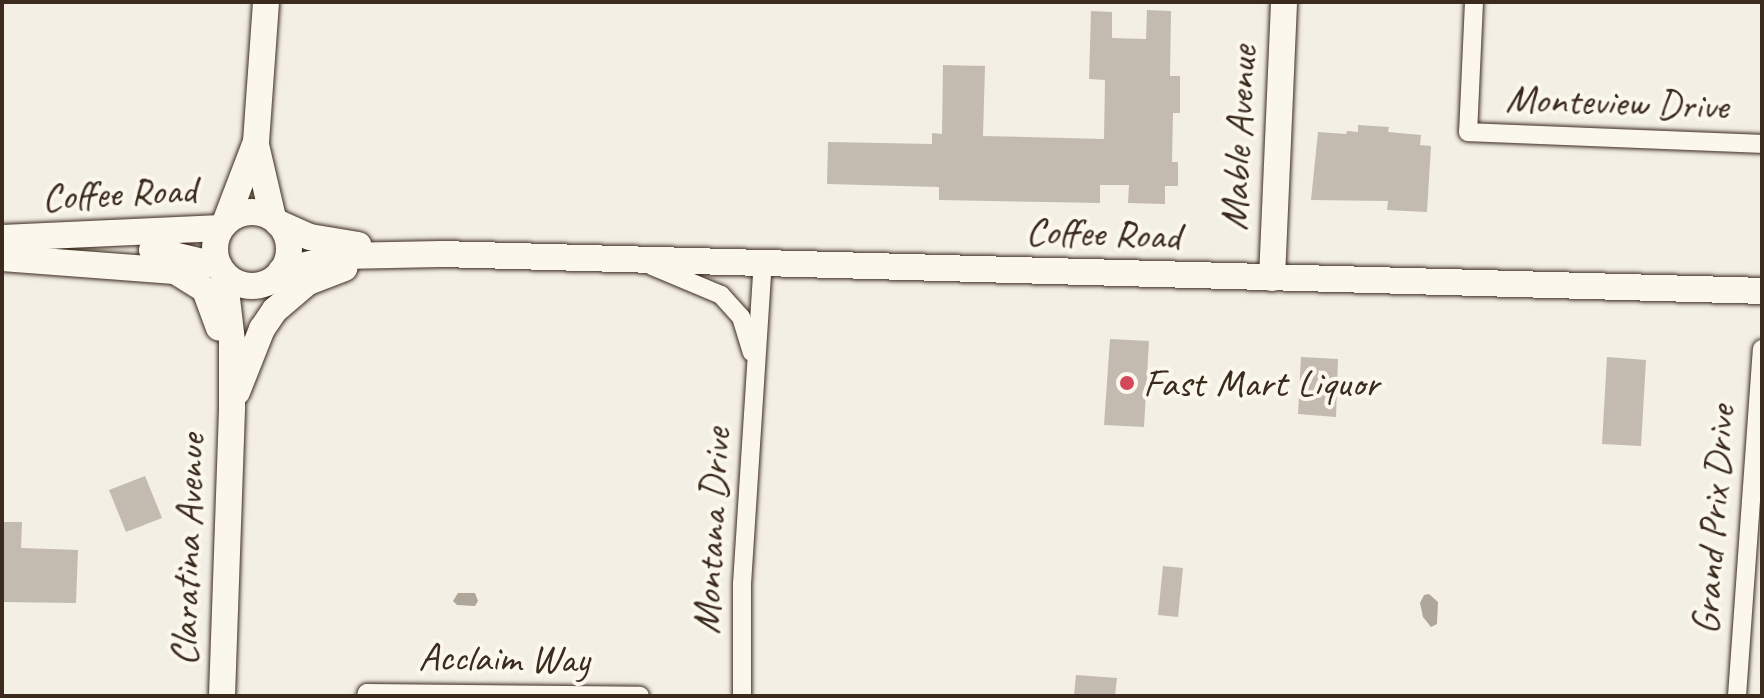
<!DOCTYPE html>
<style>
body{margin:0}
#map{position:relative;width:1764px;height:698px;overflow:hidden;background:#f3efe4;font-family:Caveat,sans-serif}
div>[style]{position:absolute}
.water>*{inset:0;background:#afa69a}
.building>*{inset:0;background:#c3bbb0}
.roads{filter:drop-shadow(0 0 2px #3b2a1e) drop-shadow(0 0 2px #3b2a1e)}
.street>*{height:18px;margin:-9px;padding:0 9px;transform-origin:9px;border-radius:9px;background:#fbf7ec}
.secondary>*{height:26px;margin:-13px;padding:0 13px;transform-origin:13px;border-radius:13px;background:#fbf7ec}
.secondary>.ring{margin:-13px;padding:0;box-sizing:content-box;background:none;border:26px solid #fbf7ec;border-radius:50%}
.dots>*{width:22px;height:22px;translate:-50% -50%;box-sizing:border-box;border:4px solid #fbf7ec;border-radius:50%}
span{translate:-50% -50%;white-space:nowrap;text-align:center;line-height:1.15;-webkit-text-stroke:8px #fbf7ec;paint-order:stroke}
.street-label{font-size:40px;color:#3b2a1e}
.poi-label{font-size:40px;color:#3b2a1e}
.left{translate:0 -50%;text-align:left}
.frame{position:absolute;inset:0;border:4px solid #3b2a1e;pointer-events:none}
</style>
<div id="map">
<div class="water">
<div style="clip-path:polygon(458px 593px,475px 593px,478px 601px,475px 606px,457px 605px,453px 601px)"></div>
<div style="clip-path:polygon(1429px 594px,1438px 602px,1437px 624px,1431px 627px,1423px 617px,1420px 603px,1424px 595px)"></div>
</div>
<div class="building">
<div style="clip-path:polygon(1147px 10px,1171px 11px,1170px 76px,1180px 76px,1180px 113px,1173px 113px,1172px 162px,1178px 162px,1178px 186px,1165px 186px,1165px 204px,1128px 203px,1129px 185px,1100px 185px,1100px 203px,939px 200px,939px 187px,827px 184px,828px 142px,932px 144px,932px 133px,942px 134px,943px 65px,985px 66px,983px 136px,1104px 139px,1105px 80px,1089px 79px,1091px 11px,1112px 12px,1112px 38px,1146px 39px)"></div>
<div style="clip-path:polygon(1358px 125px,1389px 127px,1388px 132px,1421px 135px,1420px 145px,1431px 146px,1427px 212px,1387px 210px,1388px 201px,1311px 200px,1318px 132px,1346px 134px,1347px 131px,1358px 132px)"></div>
<div style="clip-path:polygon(1110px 339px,1149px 341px,1144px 427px,1104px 425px)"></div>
<div style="clip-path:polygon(1301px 357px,1338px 359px,1336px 417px,1298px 414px)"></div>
<div style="clip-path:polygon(1607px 357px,1646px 360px,1641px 446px,1602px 444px)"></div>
<div style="clip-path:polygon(145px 476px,162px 518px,126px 532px,109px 490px)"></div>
<div style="clip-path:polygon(2px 522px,22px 522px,21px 548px,78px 550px,76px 603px,2px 602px)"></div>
<div style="clip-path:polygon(1163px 566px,1183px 568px,1178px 617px,1158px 615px)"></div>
<div style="clip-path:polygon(1076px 675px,1117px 678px,1115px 696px,1074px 695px)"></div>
</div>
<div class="roads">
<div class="street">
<div style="left:1474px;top:2px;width:130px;rotate:92.6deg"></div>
<div style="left:1468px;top:132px;width:294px;rotate:2.3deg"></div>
<div style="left:652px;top:266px;width:75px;rotate:22.8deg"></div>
<div style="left:721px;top:295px;width:30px;rotate:48deg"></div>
<div style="left:741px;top:317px;width:37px;rotate:73deg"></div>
<div style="left:366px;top:696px;width:3px;rotate:-72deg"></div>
<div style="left:367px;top:693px;width:273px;rotate:0.6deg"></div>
<div style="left:742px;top:696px;width:112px;rotate:-90deg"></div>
<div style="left:742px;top:584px;width:323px;rotate:-86.3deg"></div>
<div style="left:1737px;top:696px;width:348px;rotate:-85.9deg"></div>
</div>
<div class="secondary">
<div style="left:256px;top:145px;width:75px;rotate:76.9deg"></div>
<div class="ring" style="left:215px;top:212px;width:48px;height:48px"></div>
<div style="left:225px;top:223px;width:87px;rotate:-69.1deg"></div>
<div style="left:256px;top:142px;width:140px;rotate:-85.9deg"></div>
<div style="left:278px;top:223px;width:35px;rotate:24deg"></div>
<div style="left:310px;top:237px;width:49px;rotate:9.5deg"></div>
<div style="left:2px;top:238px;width:219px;rotate:-2.6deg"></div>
<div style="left:152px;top:250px;width:69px;rotate:13.4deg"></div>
<div style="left:2px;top:258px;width:173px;rotate:4.3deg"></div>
<div style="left:175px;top:271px;width:36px;rotate:32deg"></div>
<div style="left:205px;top:290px;width:40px;rotate:69.8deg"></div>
<div style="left:281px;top:271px;width:63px;rotate:-13.8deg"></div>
<div style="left:342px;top:256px;width:99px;rotate:-1.2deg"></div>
<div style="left:441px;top:254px;width:1322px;rotate:1.6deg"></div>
<div style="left:1272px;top:278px;width:276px;rotate:-87.5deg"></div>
<div style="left:237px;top:392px;width:68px;rotate:-68.4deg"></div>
<div style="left:262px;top:329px;width:23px;rotate:-56deg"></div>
<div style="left:275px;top:310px;width:43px;rotate:-40.3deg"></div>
<div style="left:308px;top:282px;width:39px;rotate:-21deg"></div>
<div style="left:222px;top:696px;width:290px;rotate:-88deg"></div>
<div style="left:232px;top:406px;width:65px;rotate:-90deg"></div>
<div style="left:232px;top:341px;width:68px;rotate:-96.7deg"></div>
</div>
</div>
<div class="dots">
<div style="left:1127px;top:383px;background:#d1495b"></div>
</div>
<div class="street-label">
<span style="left:1617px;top:102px;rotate:2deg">Monteview Drive</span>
<span style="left:1238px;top:138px;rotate:-87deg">Mable Avenue</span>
<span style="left:119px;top:193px;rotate:-3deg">Coffee Road</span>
<span style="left:1103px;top:233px;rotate:2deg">Coffee Road</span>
<span style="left:1713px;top:520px;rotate:-86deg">Grand Prix Drive</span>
<span style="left:711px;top:531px;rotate:-87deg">Montana Drive</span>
<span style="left:187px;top:550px;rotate:-88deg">Claratina Avenue</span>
<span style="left:504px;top:658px;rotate:1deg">Acclaim Way</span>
</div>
<div class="poi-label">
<span class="left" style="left:1143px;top:383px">Fast Mart Liquor</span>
</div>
<div class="frame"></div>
</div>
